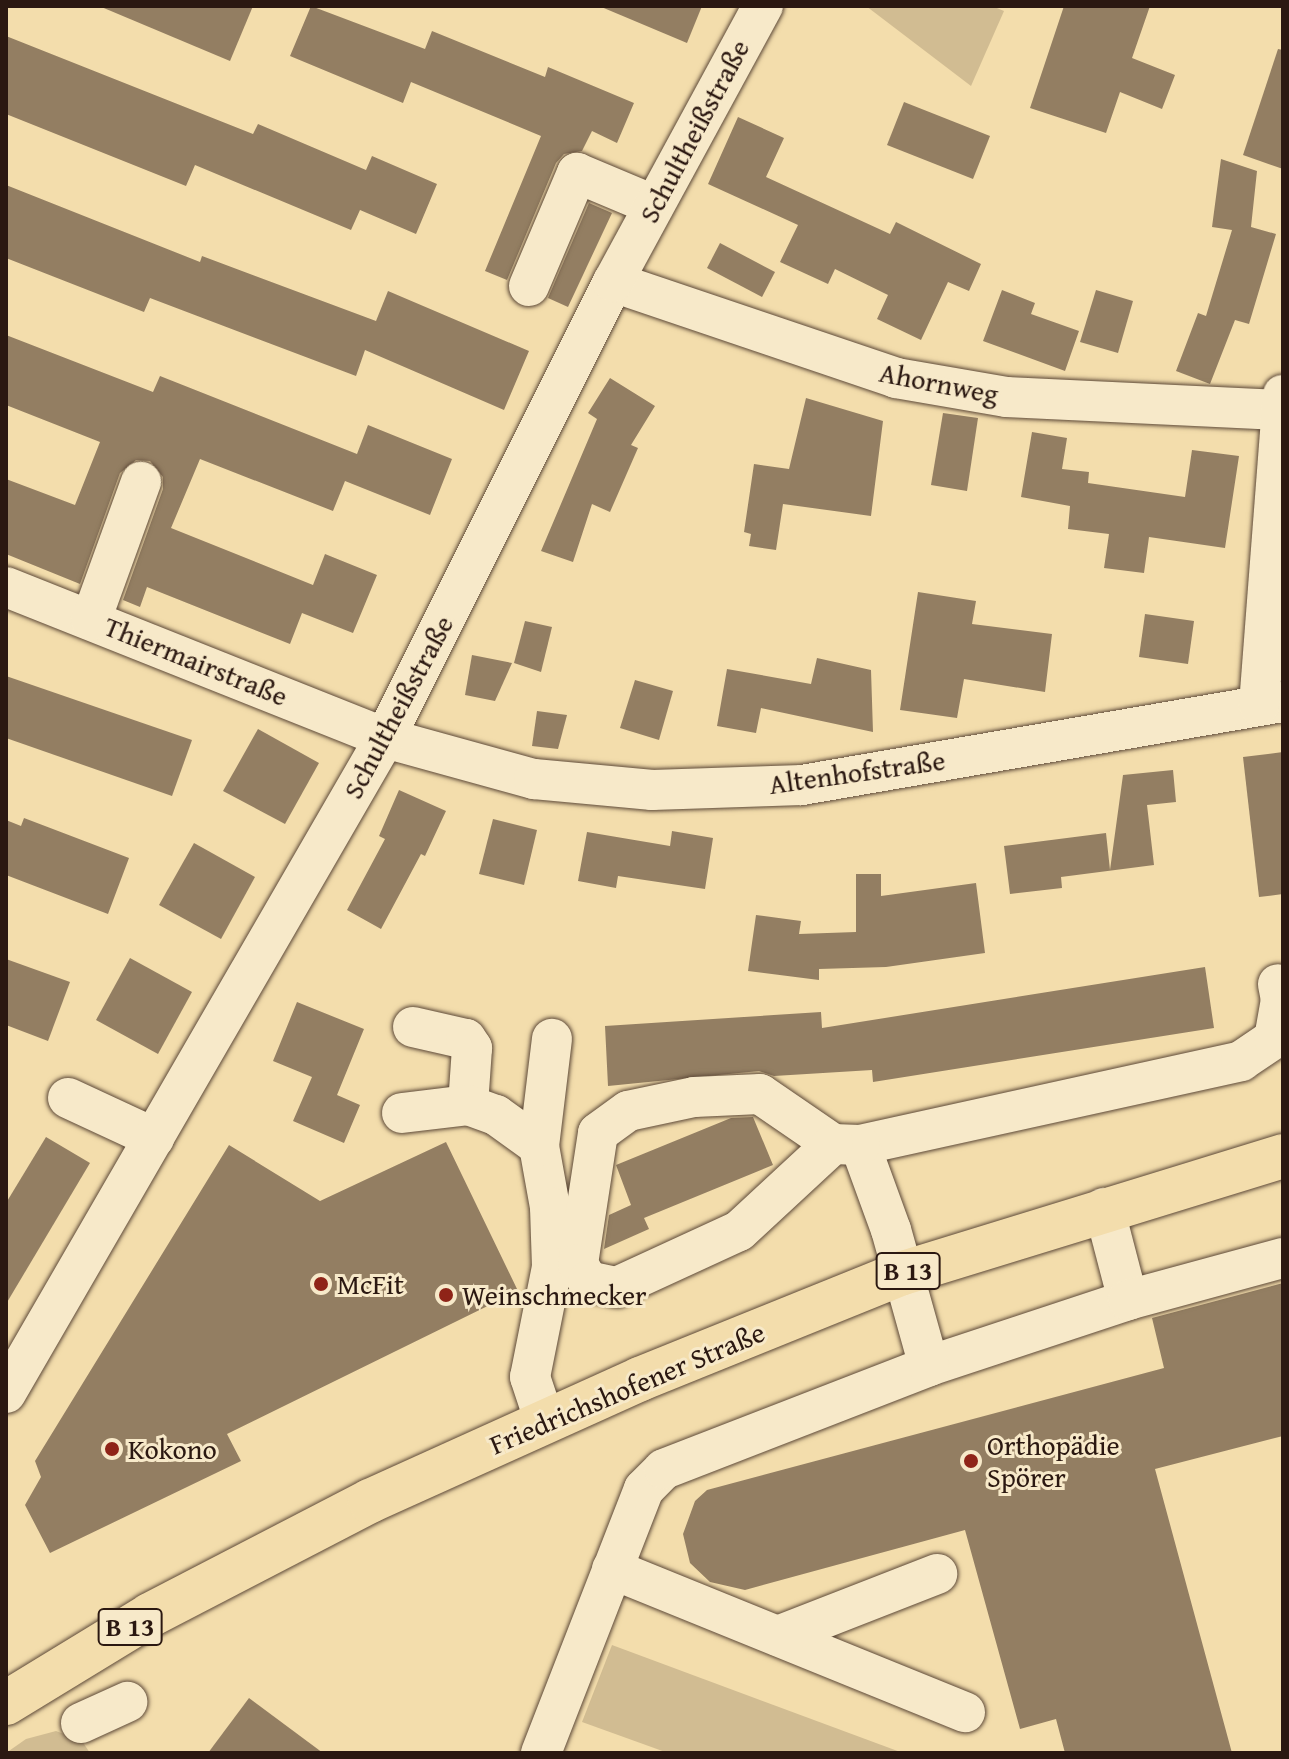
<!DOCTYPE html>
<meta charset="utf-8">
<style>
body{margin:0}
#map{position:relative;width:1289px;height:1759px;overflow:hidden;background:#f3ddac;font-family:"Gentium Book Plus",serif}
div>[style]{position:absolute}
.green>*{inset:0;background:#d1bc92}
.building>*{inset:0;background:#937e62}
.roads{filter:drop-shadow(0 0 2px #5d4938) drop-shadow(0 0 2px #5d4938)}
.minor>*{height:40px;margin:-20px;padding:0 20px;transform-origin:20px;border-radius:20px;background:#f7e9c9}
.major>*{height:44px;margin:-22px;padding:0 22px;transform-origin:22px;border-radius:22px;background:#f3ddac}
.dots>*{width:22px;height:22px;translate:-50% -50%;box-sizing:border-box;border:4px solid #f7e9c9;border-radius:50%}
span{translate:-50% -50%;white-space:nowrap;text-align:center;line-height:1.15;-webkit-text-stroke:6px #f7e9c9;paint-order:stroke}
.shield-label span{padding:2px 6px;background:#f7e9c9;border:2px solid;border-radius:6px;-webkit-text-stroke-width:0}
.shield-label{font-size:26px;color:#2b1811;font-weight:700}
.street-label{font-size:28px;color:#2b1811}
.poi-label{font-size:28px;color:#2b1811}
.left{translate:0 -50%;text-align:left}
.frame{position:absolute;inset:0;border:8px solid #2b1811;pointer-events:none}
</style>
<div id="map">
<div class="green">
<div style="clip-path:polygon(866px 6px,992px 6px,1004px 11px,971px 86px)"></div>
<div style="clip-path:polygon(612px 1645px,903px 1753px,668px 1753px,582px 1722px)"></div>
<div style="clip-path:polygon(56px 1731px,82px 1741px,90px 1753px,6px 1753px,26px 1739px)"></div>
</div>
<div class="building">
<div style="clip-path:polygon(99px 6px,253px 6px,230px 61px)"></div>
<div style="clip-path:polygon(311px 6px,425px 49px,432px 31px,545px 77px,548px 67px,634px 103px,617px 143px,592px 131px,582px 151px,564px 154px,556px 163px,507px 280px,485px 271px,541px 136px,411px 82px,403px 103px,290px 56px)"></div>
<div style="clip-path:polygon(599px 6px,702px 6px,687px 43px)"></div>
<div style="clip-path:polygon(1064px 6px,1150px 6px,1132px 58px,1175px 75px,1162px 109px,1120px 92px,1106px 133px,1030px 108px)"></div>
<div style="clip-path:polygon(6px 36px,253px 134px,258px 124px,366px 170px,372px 156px,437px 184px,416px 234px,360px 210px,351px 230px,195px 165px,186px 186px,6px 114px)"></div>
<div style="clip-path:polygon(1278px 49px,1283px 50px,1283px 169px,1243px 155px)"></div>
<div style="clip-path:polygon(904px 102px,990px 136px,973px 179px,887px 145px)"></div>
<div style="clip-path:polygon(738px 117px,784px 138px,766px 177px,890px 234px,896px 222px,981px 264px,969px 291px,948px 282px,921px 340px,877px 319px,888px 295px,835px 269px,828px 284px,780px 262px,798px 225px,708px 184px)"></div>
<div style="clip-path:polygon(1221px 159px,1257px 171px,1251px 227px,1276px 234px,1249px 324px,1235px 320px,1210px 384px,1176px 371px,1198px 313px,1206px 316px,1232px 230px,1212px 227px)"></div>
<div style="clip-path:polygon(6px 185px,200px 262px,202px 256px,376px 321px,388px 291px,529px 351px,504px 410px,365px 350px,356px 376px,150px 298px,144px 312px,6px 258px)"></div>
<div style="clip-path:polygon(589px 203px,612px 213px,568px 307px,548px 298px)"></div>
<div style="clip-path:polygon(720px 243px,775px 272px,762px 297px,707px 268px)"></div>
<div style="clip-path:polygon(1002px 290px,1035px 303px,1031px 314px,1079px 331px,1065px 371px,983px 341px)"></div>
<div style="clip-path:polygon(1096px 290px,1133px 301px,1118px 353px,1080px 342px)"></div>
<div style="clip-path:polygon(6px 335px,153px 392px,160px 376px,357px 454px,368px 425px,452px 459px,430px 515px,345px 481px,333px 511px,200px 459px,171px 528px,313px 585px,325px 554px,377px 575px,353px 633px,302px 613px,290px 644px,147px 587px,140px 607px,123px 600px,163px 489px,163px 477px,150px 461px,136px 460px,120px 473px,80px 584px,6px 554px,6px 479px,75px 505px,100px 442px,6px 405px)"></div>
<div style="clip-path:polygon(610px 378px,655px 406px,631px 445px,638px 448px,610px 512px,592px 504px,573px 562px,541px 551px,597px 419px,588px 413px)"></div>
<div style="clip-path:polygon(806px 398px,883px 421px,871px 516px,783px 504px,776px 550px,749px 546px,751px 534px,744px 532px,754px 464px,789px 469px)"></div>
<div style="clip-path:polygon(943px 413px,978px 418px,967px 491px,931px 485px)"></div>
<div style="clip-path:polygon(1032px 432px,1067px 438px,1062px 469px,1089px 472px,1088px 483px,1185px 497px,1192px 450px,1239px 456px,1225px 548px,1149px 537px,1144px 573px,1104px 568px,1109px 534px,1068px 529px,1070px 506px,1021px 497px)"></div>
<div style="clip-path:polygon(918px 592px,976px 601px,972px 624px,1052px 634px,1045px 692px,964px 679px,957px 718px,900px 710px)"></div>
<div style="clip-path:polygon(1145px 614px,1194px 621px,1188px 664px,1139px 657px)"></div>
<div style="clip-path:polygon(525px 621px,552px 627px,541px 672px,514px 663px)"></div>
<div style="clip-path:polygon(472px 655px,512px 663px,495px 701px,465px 695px)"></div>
<div style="clip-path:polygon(817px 658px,871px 670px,873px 732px,761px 708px,756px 733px,717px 726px,727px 669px,811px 684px)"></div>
<div style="clip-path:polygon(6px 676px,192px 740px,172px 796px,6px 738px)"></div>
<div style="clip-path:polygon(635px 680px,673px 691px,659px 740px,620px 728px)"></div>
<div style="clip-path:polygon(537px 711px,567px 715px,558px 749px,532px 746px)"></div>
<div style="clip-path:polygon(258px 729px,319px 763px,285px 824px,223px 791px)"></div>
<div style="clip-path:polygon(1283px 752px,1283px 894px,1259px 897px,1243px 757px)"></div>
<div style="clip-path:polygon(1173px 770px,1176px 802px,1147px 805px,1154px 865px,1061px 877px,1062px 888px,1010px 894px,1004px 846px,1106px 833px,1110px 870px,1123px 775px)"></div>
<div style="clip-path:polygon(399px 790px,446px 811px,425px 856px,421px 854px,381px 929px,347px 910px,385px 839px,379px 836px)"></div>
<div style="clip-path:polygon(24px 818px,129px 858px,108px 914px,6px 875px,6px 820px,21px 826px)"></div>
<div style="clip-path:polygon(493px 819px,537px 830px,524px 885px,479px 874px)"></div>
<div style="clip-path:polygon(672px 831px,713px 838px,705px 889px,618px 876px,616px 888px,578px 881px,587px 832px,670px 846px)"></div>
<div style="clip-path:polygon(194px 843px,255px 877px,221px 939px,159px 905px)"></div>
<div style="clip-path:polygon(856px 874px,881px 874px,881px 896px,976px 883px,985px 953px,886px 967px,819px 969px,819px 980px,748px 971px,756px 915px,801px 921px,799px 934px,856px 932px)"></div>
<div style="clip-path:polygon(130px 958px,192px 992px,158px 1054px,96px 1020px)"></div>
<div style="clip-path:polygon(6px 959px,70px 982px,48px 1041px,6px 1025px)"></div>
<div style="clip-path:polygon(1205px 967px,1214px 1028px,873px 1082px,872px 1070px,774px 1076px,759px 1071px,608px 1086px,605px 1026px,821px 1012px,822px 1028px)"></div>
<div style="clip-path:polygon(297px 1002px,364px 1029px,337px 1095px,360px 1105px,344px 1143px,293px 1121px,312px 1077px,273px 1061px)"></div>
<div style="clip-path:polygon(753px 1117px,773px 1165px,644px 1218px,649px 1229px,604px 1249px,609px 1215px,631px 1205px,616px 1165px,731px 1118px)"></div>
<div style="clip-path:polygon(46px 1137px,90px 1163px,6px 1304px,6px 1203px)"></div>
<div style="clip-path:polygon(446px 1142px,518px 1291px,227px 1434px,241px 1461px,50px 1553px,25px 1505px,41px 1477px,35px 1461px,229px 1145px,320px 1201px)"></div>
<div style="clip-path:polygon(1283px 1283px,1283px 1436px,1155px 1469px,1232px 1753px,1065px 1753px,1056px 1719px,1020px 1729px,965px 1530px,745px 1590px,710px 1582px,690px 1563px,683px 1534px,695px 1501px,707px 1490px,1164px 1368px,1152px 1318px)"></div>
<div style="clip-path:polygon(249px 1698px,323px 1753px,208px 1753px)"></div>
</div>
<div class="roads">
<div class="minor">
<div style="left:613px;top:282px;width:299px;rotate:18.7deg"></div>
<div style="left:896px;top:378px;width:112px;rotate:9.8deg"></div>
<div style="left:1006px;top:397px;width:274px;rotate:2.7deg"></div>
<div style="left:529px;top:286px;width:123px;rotate:-67deg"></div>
<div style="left:577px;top:173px;width:82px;rotate:22.8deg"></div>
<div style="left:6px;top:587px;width:408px;rotate:21.7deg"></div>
<div style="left:385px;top:738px;width:155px;rotate:15.4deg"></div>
<div style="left:534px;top:779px;width:119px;rotate:5.3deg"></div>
<div style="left:652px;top:790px;width:150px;rotate:-1.9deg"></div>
<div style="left:802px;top:785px;width:488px;rotate:-9.8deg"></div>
<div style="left:91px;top:620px;width:147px;rotate:-70.1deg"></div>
<div style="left:1259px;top:705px;width:311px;rotate:-85.6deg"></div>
<div style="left:413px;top:1027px;width:54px;rotate:12.8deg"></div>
<div style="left:466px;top:1039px;width:11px;rotate:56deg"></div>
<div style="left:472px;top:1048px;width:57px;rotate:94deg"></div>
<div style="left:68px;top:1098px;width:95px;rotate:24.9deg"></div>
<div style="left:402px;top:1113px;width:66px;rotate:-6.9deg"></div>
<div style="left:468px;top:1105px;width:30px;rotate:20deg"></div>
<div style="left:496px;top:1115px;width:53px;rotate:35.8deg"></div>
<div style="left:539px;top:1146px;width:62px;rotate:79.8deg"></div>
<div style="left:550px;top:1207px;width:60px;rotate:88.1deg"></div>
<div style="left:552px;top:1267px;width:112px;rotate:101.3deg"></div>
<div style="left:530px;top:1377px;width:47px;rotate:71.6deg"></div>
<div style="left:860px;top:1145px;width:390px;rotate:-12.4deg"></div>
<div style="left:1241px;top:1061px;width:40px;rotate:-34deg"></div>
<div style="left:1274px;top:1039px;width:40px;rotate:-80deg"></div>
<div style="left:1281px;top:1000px;width:16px;rotate:-101deg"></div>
<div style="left:539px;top:1146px;width:108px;rotate:-83.1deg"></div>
<div style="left:1104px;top:1208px;width:95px;rotate:75.4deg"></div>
<div style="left:929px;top:1366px;width:210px;rotate:-18.3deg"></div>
<div style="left:1128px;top:1300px;width:161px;rotate:-15.2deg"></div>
<div style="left:6px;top:1393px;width:757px;rotate:-59.95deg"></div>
<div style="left:385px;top:738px;width:510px;rotate:-63.43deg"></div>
<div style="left:613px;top:282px;width:314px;rotate:-61.5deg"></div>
<div style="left:612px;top:1569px;width:381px;rotate:22.1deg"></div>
<div style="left:778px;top:1636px;width:171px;rotate:-21.3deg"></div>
<div style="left:81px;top:1723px;width:51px;rotate:-24.5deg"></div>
<div style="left:541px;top:1753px;width:283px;rotate:-68.7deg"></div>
<div style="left:644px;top:1489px;width:28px;rotate:-45deg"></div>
<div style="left:664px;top:1469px;width:284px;rotate:-21.2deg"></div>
<div style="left:929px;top:1366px;width:141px;rotate:-105.6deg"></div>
<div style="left:891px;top:1230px;width:90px;rotate:-110deg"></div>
<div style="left:860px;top:1145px;width:27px;rotate:-178deg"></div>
<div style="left:833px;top:1144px;width:88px;rotate:-145.6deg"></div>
<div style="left:760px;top:1094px;width:66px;rotate:177.4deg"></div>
<div style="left:694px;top:1097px;width:67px;rotate:168deg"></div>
<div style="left:628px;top:1111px;width:37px;rotate:144deg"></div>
<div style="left:598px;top:1133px;width:133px;rotate:98.7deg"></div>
<div style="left:578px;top:1264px;width:20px;rotate:60deg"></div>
<div style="left:588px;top:1281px;width:30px;rotate:12deg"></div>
<div style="left:617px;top:1287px;width:134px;rotate:-24.7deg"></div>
<div style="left:739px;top:1231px;width:128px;rotate:-42.8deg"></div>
</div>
<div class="major">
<div style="left:6px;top:1703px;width:169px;rotate:-31.4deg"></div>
<div style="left:150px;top:1615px;width:248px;rotate:-27.4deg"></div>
<div style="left:370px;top:1501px;width:296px;rotate:-24.3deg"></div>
<div style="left:640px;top:1379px;width:284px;rotate:-22deg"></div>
<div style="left:903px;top:1273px;width:398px;rotate:-17.1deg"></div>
</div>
</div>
<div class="dots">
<div style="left:321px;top:1284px;background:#8f2418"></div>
<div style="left:446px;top:1295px;background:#8f2418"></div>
<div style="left:112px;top:1449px;background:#8f2418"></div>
<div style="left:971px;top:1461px;background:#8f2418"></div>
</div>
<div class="shield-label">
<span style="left:908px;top:1271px">B 13</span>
<span style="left:130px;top:1627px">B 13</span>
</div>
<div class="street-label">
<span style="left:694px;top:131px;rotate:-62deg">Schultheißstraße</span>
<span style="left:939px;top:383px;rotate:11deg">Ahornweg</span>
<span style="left:196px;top:661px;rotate:22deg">Thiermairstraße</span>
<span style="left:398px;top:707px;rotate:-62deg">Schultheißstraße</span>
<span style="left:857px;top:772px;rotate:-8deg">Altenhofstraße</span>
<span style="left:627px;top:1388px;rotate:-23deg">Friedrichshofener Straße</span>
</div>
<div class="poi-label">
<span class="left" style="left:337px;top:1284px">McFit</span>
<span class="left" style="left:462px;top:1295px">Weinschmecker</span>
<span class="left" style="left:987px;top:1461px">Orthopädie<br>Spörer</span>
<span class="left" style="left:128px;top:1449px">Kokono</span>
</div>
<div class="frame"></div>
</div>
